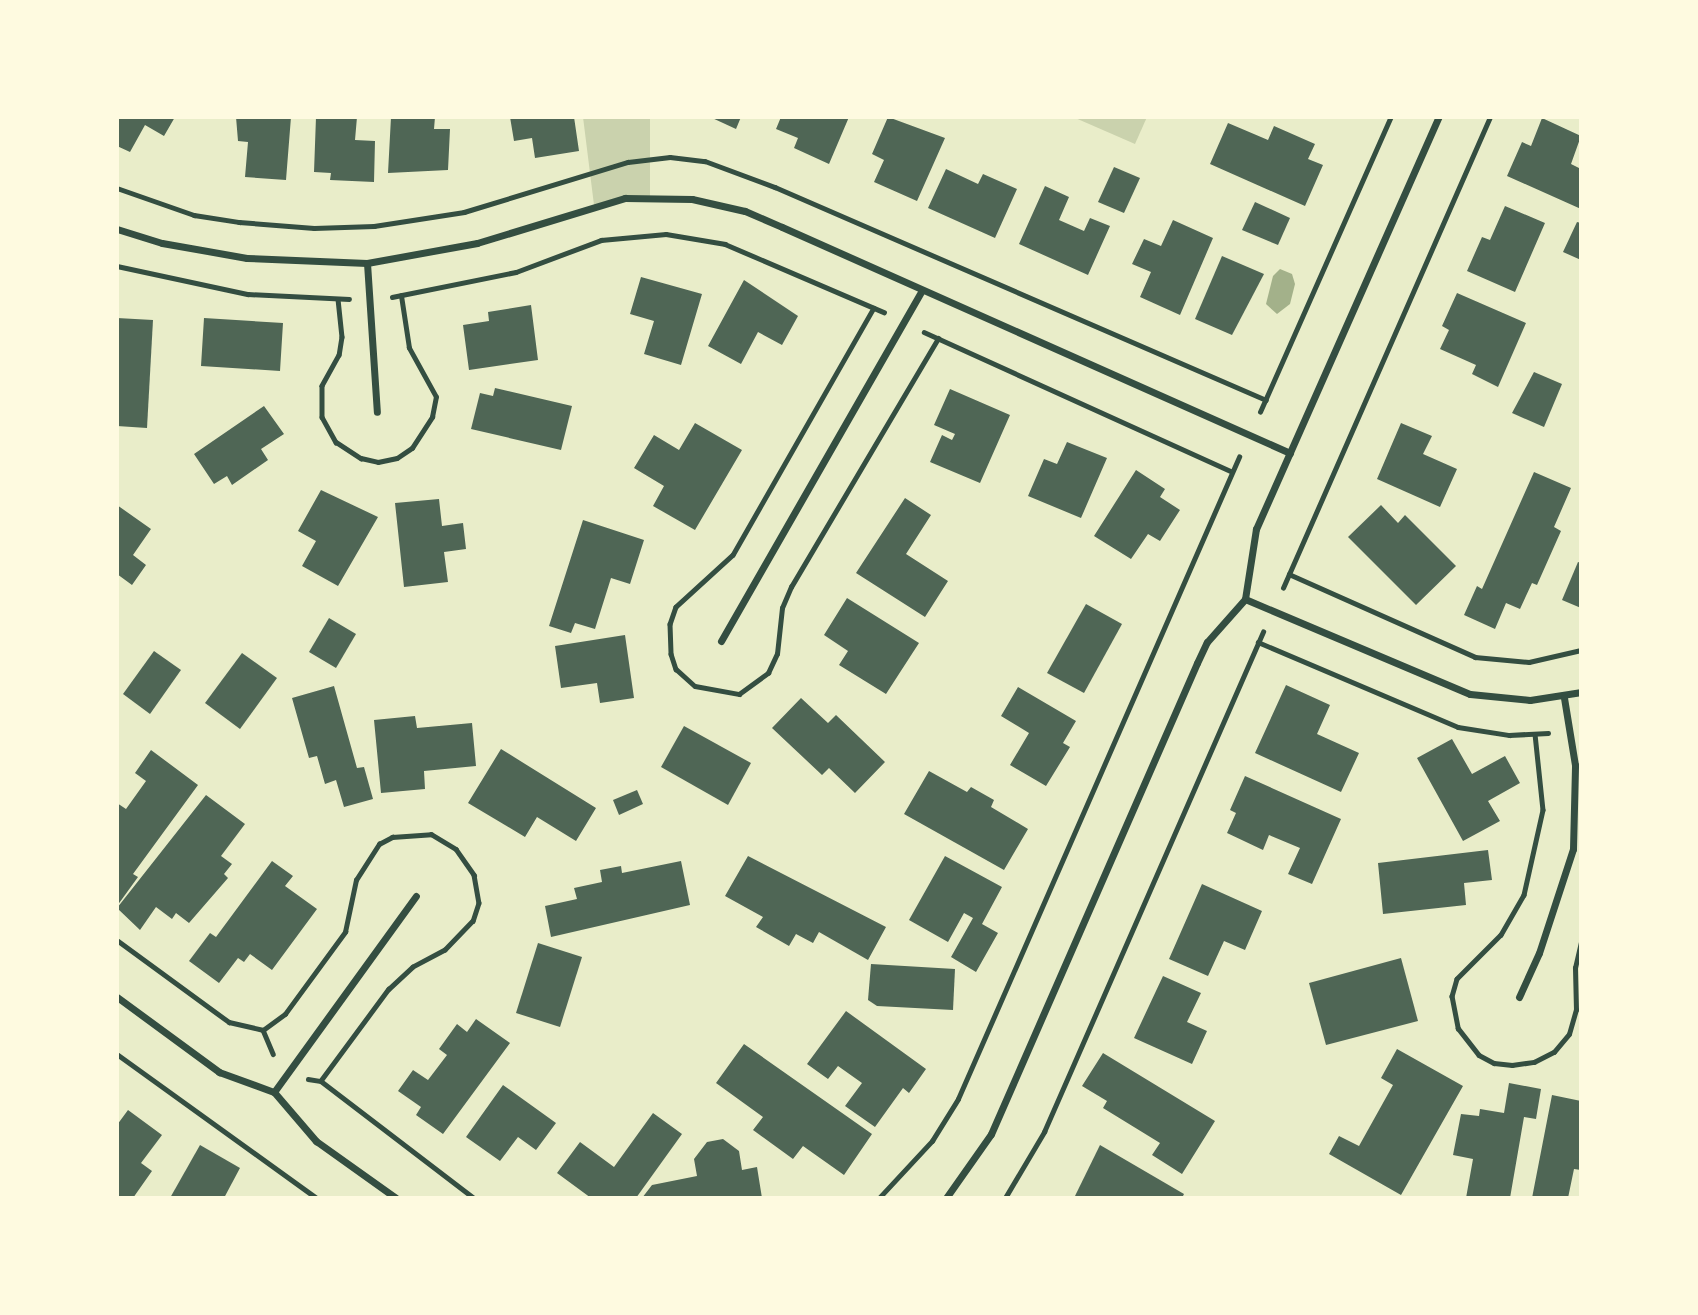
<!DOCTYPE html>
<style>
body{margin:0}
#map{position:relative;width:1698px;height:1315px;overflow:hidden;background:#e9edc9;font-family:"Work Sans",sans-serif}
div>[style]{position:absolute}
.green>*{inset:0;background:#cad2ad}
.water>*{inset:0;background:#a3b18a}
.building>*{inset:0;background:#4f6655}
.path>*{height:4.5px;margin:-2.25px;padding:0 2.25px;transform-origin:2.25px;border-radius:2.25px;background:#344e41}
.minor>*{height:7px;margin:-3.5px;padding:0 3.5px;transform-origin:3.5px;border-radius:3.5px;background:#344e41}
span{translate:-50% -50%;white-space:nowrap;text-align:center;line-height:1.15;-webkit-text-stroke:5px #fefae0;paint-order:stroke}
.frame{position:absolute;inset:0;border:119px solid #fefae0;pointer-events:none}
</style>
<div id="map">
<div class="green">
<div style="clip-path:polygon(583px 117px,650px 117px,650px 198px,594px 205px)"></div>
<div style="clip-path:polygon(1073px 117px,1147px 117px,1135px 144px)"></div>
</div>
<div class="water">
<div style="clip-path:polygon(1280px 269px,1292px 274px,1295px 284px,1290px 304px,1277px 314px,1266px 304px,1273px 276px)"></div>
</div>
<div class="building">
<div style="clip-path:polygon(117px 117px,175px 117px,164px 136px,145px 125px,130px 152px,117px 146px)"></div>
<div style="clip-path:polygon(236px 117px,291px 117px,286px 180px,245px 177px,248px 142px,238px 141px)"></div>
<div style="clip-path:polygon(316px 117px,357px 117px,355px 140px,375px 141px,374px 182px,330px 180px,331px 173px,314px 172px)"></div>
<div style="clip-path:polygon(391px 117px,435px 117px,434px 129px,450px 129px,448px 170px,388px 173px)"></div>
<div style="clip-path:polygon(510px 117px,574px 117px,579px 151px,535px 158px,532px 138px,514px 141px)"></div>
<div style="clip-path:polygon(710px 117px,741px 117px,736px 129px)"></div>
<div style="clip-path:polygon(781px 117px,849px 117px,829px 164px,794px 148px,798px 138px,776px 129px)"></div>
<div style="clip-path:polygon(888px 117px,945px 138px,917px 201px,874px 182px,884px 160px,872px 154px)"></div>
<div style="clip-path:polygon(1542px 118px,1581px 136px,1571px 164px,1581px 169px,1581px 209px,1507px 176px,1522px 142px,1531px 146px)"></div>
<div style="clip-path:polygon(1228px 123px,1268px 140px,1274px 126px,1315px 144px,1308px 159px,1323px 165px,1305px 206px,1210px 164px)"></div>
<div style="clip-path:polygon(1114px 167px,1140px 178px,1124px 213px,1098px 202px)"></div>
<div style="clip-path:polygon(946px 169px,978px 184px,983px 174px,1017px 189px,995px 238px,928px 208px)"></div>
<div style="clip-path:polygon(1045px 186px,1069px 197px,1059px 220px,1084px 231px,1090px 218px,1110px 226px,1088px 275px,1019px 244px)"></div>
<div style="clip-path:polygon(1255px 202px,1290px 218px,1278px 245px,1242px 230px)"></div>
<div style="clip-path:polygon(1505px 206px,1545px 223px,1515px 292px,1467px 271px,1482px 237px,1490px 240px)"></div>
<div style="clip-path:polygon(1173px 220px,1213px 238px,1180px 315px,1140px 297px,1151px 272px,1132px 264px,1144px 239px,1161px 246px)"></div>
<div style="clip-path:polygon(1577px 222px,1581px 223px,1581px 260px,1563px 252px)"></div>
<div style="clip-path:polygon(1222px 256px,1264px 274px,1232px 335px,1195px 319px)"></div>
<div style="clip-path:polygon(641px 277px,702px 294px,681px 365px,644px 354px,654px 321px,630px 314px)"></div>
<div style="clip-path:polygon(744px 280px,798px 316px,782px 345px,758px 332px,741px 364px,708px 346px)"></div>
<div style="clip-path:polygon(1457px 293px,1526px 323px,1498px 387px,1472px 374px,1476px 365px,1440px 349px,1449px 330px,1442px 326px)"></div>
<div style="clip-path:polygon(531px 305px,538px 360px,469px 370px,463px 325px,489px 321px,488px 312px)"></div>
<div style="clip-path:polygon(117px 318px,153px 320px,147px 428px,117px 426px)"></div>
<div style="clip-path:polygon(204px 318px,283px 323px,280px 371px,201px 366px)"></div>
<div style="clip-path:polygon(1534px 372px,1562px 384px,1544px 427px,1512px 413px)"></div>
<div style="clip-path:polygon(495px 388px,572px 406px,561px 450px,471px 429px,480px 393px,493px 396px)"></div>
<div style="clip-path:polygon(950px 389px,1010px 415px,980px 483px,930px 462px,942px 435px,952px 440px,955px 434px,934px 425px)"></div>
<div style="clip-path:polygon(264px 406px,284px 434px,261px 449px,268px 460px,232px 485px,227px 476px,214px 484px,194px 454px)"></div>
<div style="clip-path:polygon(695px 423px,742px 450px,695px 530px,653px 506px,664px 486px,634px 468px,654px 435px,679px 450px)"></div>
<div style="clip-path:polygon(1401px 423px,1432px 436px,1423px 454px,1457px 469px,1440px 507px,1377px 479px)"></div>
<div style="clip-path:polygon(1067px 442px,1107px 458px,1081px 518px,1028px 496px,1044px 459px,1057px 464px)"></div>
<div style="clip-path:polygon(1136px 470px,1165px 489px,1160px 497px,1180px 510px,1160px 541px,1148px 534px,1131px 559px,1094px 536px)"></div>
<div style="clip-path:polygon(1534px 472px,1571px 488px,1554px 527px,1561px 531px,1537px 585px,1532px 583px,1520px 609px,1506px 603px,1495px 629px,1464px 615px,1477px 586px,1482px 589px)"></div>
<div style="clip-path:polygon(321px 490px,378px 517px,338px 586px,302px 566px,316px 541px,298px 531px)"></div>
<div style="clip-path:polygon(905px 498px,931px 515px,906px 554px,948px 581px,925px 617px,856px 573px)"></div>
<div style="clip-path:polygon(439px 499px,442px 526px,463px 523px,466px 549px,444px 552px,448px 582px,404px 587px,395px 503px)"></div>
<div style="clip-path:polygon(117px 505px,151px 529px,133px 555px,146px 565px,132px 585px,117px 574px)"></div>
<div style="clip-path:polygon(1381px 505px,1398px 523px,1405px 515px,1456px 566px,1416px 605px,1348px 537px)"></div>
<div style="clip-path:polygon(583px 520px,644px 540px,630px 584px,611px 578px,595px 629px,575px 623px,571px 633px,549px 626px)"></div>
<div style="clip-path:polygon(1578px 562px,1581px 563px,1581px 608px,1562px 600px)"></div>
<div style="clip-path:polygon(847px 598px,919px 643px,886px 694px,839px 665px,848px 651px,824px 635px)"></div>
<div style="clip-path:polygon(1086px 604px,1122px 624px,1084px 693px,1047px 673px)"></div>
<div style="clip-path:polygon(329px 618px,356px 634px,336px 668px,309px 652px)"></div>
<div style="clip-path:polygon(625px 635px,634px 698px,600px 703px,597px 683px,561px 688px,555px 646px)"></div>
<div style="clip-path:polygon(154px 651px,181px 670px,150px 714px,123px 694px)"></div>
<div style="clip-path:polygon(242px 653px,277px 678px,240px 729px,205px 703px)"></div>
<div style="clip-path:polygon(1286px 685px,1330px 705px,1317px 734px,1359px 753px,1341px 792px,1255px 753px)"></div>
<div style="clip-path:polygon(334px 686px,357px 768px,364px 767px,373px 799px,344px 807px,336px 780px,325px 784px,317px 756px,309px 758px,292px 698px)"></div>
<div style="clip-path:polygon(1018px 687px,1076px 721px,1063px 743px,1070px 747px,1046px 786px,1010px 765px,1029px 733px,1001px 716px)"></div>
<div style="clip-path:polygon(801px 698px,828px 723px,836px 715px,885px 762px,855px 793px,829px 768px,822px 775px,772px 728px)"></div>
<div style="clip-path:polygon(415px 716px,417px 728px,472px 723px,476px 766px,424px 771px,425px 789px,381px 793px,374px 720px)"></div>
<div style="clip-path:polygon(684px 726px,751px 763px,728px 805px,661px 767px)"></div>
<div style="clip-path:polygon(1452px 739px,1472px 774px,1505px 756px,1520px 783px,1488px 801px,1500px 821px,1463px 841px,1417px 758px)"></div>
<div style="clip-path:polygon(501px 749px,596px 808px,576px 841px,537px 817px,525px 837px,468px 803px)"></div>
<div style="clip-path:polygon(151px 750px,198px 785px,133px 874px,138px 877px,117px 906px,117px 803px,126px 809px,146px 781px,135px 773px)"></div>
<div style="clip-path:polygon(929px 771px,967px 792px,971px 787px,994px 800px,991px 807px,1028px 829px,1004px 870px,904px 814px)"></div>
<div style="clip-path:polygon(1245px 776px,1341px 819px,1312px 884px,1288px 874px,1300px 848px,1269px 835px,1263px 850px,1227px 833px,1236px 813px,1230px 810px)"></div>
<div style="clip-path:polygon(637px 790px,643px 804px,619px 815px,613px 800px)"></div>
<div style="clip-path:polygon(206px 795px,245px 824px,221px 856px,232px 864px,224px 874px,228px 878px,189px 923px,176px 913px,172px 919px,156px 907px,140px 930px,117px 908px)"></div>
<div style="clip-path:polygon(1488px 850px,1492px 880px,1464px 883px,1466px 905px,1383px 914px,1378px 863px)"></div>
<div style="clip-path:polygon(748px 856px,886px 927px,868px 960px,819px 932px,813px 943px,796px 934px,789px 946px,756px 927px,763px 917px,725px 896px)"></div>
<div style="clip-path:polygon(945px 856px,1002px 887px,982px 924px,998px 933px,976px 972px,951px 957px,973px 918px,964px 913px,948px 942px,909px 920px)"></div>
<div style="clip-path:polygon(272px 861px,293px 876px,285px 886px,317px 909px,272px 970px,250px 954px,244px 962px,238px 958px,219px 983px,189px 961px,210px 933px,216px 937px)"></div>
<div style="clip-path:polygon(681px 861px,690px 905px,551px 937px,545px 906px,577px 899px,574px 888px,602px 882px,600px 870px,621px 866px,622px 873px)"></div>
<div style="clip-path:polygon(1202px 884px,1262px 911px,1245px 950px,1224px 941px,1208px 976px,1169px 959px)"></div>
<div style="clip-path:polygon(538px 943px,582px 957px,560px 1027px,516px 1013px)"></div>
<div style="clip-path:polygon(1401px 958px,1418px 1021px,1326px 1045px,1309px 983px)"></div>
<div style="clip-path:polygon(871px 964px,955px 969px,953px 1010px,877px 1006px,868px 1000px)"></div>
<div style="clip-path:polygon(1163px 976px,1201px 993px,1187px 1022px,1207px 1031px,1192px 1064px,1134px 1038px)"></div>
<div style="clip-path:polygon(846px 1011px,926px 1069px,909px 1093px,903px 1088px,875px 1127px,845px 1106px,862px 1083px,838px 1066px,828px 1079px,807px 1064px)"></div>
<div style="clip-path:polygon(476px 1019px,510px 1043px,443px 1134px,416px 1115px,421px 1107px,398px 1091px,413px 1070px,428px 1080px,447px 1055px,439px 1049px,457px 1024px,467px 1032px)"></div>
<div style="clip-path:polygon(744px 1044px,872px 1134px,844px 1175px,803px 1146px,793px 1159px,753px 1130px,763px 1117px,716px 1083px)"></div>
<div style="clip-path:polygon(1397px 1049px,1463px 1086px,1401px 1195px,1329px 1154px,1339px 1136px,1359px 1146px,1393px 1085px,1381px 1078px)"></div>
<div style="clip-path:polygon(1103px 1053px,1215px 1121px,1182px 1174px,1152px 1155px,1160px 1143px,1103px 1108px,1107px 1101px,1082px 1086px)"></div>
<div style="clip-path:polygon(1509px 1083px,1541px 1089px,1536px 1119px,1524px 1117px,1510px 1198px,1466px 1198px,1473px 1159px,1453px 1155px,1461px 1114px,1479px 1116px,1480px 1109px,1504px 1113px)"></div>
<div style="clip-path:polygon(503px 1085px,556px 1123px,536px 1150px,518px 1137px,500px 1161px,466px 1137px)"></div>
<div style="clip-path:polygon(1552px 1095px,1581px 1101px,1581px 1170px,1574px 1169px,1568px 1198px,1532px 1198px)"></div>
<div style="clip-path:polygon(128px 1110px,162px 1135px,141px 1163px,152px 1171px,133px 1198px,117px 1198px,117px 1125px)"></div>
<div style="clip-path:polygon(653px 1113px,682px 1134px,636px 1198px,591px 1198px,557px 1173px,580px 1142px,614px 1167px)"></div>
<div style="clip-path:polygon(723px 1139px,739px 1151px,742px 1170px,757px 1167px,762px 1198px,642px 1198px,652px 1185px,697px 1176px,694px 1159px,707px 1142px)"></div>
<div style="clip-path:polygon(200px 1145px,240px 1168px,224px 1198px,170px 1198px)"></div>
<div style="clip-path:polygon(1100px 1145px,1184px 1194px,1182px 1198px,1074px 1198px)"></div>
</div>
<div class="path">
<div style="left:117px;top:188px;width:82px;rotate:19.3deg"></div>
<div style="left:194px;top:215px;width:46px;rotate:8.8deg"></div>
<div style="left:239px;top:222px;width:75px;rotate:4.6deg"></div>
<div style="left:314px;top:228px;width:60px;rotate:-1.9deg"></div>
<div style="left:374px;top:226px;width:91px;rotate:-8.8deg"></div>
<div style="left:464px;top:212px;width:171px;rotate:-17deg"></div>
<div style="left:628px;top:162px;width:42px;rotate:-6.8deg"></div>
<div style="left:670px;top:157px;width:35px;rotate:7deg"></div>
<div style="left:705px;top:161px;width:75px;rotate:20.4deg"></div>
<div style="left:775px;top:187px;width:535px;rotate:23.45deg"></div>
<div style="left:117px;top:266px;width:134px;rotate:12.1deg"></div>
<div style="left:248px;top:294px;width:101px;rotate:2.8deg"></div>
<div style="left:392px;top:297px;width:126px;rotate:-11.4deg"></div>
<div style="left:516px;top:272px;width:91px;rotate:-20.6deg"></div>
<div style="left:601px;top:240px;width:65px;rotate:-5.3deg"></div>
<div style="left:666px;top:234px;width:60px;rotate:9.6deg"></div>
<div style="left:725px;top:244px;width:173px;rotate:23.2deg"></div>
<div style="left:338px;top:299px;width:38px;rotate:84deg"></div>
<div style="left:342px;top:337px;width:18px;rotate:99deg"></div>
<div style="left:339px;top:355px;width:35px;rotate:119deg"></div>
<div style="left:322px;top:386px;width:31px;rotate:90deg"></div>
<div style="left:322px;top:417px;width:29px;rotate:61deg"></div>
<div style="left:336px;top:442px;width:30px;rotate:33deg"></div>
<div style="left:361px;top:458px;width:17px;rotate:13deg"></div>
<div style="left:378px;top:462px;width:19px;rotate:-12deg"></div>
<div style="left:397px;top:458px;width:18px;rotate:-34deg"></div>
<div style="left:412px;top:448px;width:37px;rotate:-57deg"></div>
<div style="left:432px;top:417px;width:20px;rotate:-79deg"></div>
<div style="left:436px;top:397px;width:56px;rotate:-118.9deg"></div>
<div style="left:409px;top:348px;width:53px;rotate:-98.7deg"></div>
<div style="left:874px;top:308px;width:284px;rotate:119.7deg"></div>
<div style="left:733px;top:555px;width:77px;rotate:137.6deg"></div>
<div style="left:676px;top:607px;width:18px;rotate:109deg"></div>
<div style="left:670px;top:624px;width:30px;rotate:88deg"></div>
<div style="left:671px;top:654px;width:16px;rotate:72deg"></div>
<div style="left:676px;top:669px;width:25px;rotate:42deg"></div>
<div style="left:695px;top:686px;width:45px;rotate:10.3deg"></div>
<div style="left:739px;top:694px;width:36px;rotate:-36deg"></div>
<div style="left:768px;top:673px;width:21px;rotate:-65deg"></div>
<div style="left:777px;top:654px;width:46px;rotate:-83.8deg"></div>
<div style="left:782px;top:608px;width:23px;rotate:-67deg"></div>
<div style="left:791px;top:587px;width:289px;rotate:-59.4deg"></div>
<div style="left:924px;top:332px;width:338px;rotate:24.4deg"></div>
<div style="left:1260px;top:412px;width:323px;rotate:-66.1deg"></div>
<div style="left:1289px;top:574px;width:204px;rotate:24deg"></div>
<div style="left:1475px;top:657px;width:54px;rotate:5.3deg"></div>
<div style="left:1529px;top:662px;width:53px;rotate:-13deg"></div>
<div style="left:1283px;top:588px;width:514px;rotate:-66.27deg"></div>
<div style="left:1258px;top:642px;width:217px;rotate:23deg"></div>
<div style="left:1458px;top:727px;width:52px;rotate:8.9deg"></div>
<div style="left:1509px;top:735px;width:39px;rotate:-3deg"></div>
<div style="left:1535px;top:734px;width:76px;rotate:84deg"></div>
<div style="left:1543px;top:810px;width:87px;rotate:102.6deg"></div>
<div style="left:1524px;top:895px;width:46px;rotate:119.9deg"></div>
<div style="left:1501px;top:935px;width:62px;rotate:135deg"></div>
<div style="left:1457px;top:979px;width:18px;rotate:106deg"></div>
<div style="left:1452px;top:996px;width:33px;rotate:79deg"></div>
<div style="left:1458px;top:1028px;width:34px;rotate:52deg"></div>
<div style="left:1479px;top:1055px;width:17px;rotate:28deg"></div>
<div style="left:1494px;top:1063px;width:18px;rotate:6deg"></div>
<div style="left:1512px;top:1065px;width:22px;rotate:-8deg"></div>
<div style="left:1534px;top:1062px;width:22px;rotate:-27deg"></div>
<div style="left:1554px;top:1052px;width:23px;rotate:-50deg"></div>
<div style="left:1569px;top:1034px;width:25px;rotate:-74deg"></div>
<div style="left:1576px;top:1010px;width:42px;rotate:-91.4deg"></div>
<div style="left:1575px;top:968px;width:28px;rotate:-77deg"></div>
<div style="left:117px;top:940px;width:139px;rotate:36.2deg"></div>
<div style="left:229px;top:1022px;width:35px;rotate:13deg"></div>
<div style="left:263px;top:1030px;width:26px;rotate:67deg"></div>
<div style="left:263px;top:1030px;width:27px;rotate:-36deg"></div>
<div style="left:285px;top:1014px;width:102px;rotate:-53.8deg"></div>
<div style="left:345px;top:932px;width:53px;rotate:-78.1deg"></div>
<div style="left:356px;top:880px;width:43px;rotate:-57.4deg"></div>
<div style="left:379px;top:844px;width:15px;rotate:-28deg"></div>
<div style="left:392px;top:837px;width:39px;rotate:-4deg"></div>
<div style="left:431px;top:834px;width:29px;rotate:31deg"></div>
<div style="left:456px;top:849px;width:32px;rotate:55deg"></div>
<div style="left:474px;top:875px;width:28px;rotate:80deg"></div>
<div style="left:479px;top:903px;width:19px;rotate:108deg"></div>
<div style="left:473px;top:921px;width:40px;rotate:134deg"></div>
<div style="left:445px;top:950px;width:36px;rotate:152deg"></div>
<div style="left:413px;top:967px;width:33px;rotate:137deg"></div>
<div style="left:389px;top:989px;width:114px;rotate:126.5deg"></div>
<div style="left:117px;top:1054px;width:246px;rotate:35.8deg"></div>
<div style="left:308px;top:1079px;width:13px;rotate:9deg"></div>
<div style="left:321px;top:1081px;width:193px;rotate:37.4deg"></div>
<div style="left:879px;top:1198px;width:78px;rotate:-47.1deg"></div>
<div style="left:932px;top:1141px;width:49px;rotate:-58.2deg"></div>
<div style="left:958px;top:1099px;width:701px;rotate:-66.36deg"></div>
<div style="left:1005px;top:1198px;width:77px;rotate:-59.4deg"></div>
<div style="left:1044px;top:1132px;width:546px;rotate:-66.35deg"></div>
</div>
<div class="minor">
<div style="left:117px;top:229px;width:47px;rotate:17.3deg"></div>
<div style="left:162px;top:243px;width:86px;rotate:10deg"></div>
<div style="left:247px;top:258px;width:120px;rotate:2.4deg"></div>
<div style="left:367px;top:263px;width:112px;rotate:-10.3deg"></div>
<div style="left:477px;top:243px;width:155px;rotate:-16.9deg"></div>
<div style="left:625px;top:198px;width:67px;rotate:0.9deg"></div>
<div style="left:692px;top:199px;width:54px;rotate:12.8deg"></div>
<div style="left:745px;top:211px;width:40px;rotate:23.4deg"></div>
<div style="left:782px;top:227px;width:556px;rotate:23.98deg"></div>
<div style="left:367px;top:263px;width:149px;rotate:86.2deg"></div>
<div style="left:1245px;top:599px;width:244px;rotate:22.9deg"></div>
<div style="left:1470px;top:694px;width:60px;rotate:5.7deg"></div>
<div style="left:1530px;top:700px;width:52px;rotate:-8.9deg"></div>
<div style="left:721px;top:641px;width:402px;rotate:-60.2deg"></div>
<div style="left:117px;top:997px;width:127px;rotate:36.3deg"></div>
<div style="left:219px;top:1072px;width:59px;rotate:20deg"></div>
<div style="left:274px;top:1092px;width:65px;rotate:49.4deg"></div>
<div style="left:316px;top:1141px;width:98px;rotate:35.5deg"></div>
<div style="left:1519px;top:997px;width:48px;rotate:-65.6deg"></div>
<div style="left:1539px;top:953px;width:109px;rotate:-71.9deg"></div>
<div style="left:1573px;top:849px;width:84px;rotate:-88.6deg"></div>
<div style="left:1575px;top:765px;width:68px;rotate:-99.3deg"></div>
<div style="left:274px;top:1092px;width:242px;rotate:-54.1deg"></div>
<div style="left:946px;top:1198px;width:78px;rotate:-54.9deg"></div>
<div style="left:991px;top:1134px;width:514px;rotate:-66.38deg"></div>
<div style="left:1197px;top:663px;width:23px;rotate:-65deg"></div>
<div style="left:1207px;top:642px;width:57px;rotate:-48.5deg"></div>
<div style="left:1245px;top:599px;width:71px;rotate:-81.1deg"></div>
<div style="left:1256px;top:529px;width:451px;rotate:-66.1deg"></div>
</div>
<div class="frame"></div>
</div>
